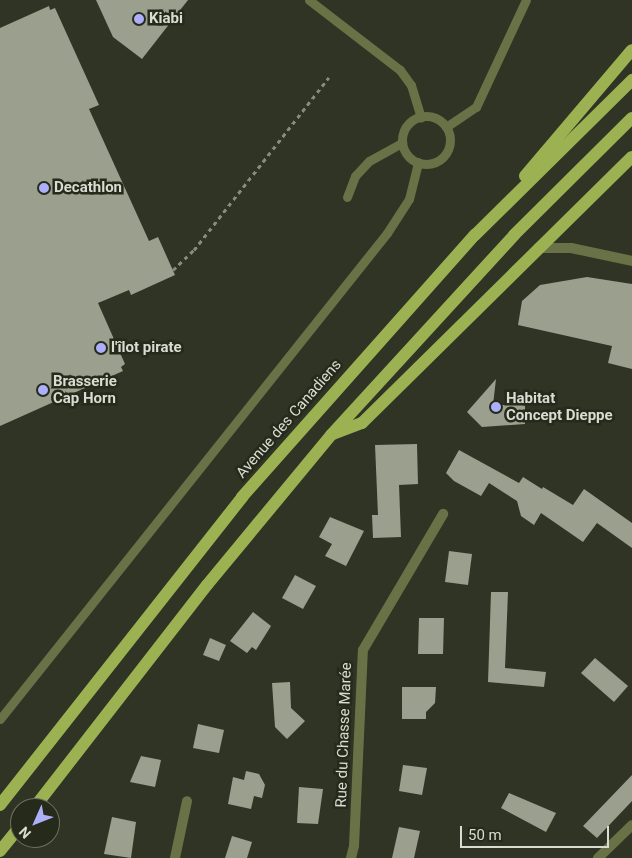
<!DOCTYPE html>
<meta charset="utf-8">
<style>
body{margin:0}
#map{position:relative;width:632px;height:858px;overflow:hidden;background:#303424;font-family:Roboto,sans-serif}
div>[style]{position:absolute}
.building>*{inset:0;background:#9aa08d}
.path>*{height:3px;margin-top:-1.5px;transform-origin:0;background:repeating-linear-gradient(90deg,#888b7f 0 4px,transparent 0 8px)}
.lane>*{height:9px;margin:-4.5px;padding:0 4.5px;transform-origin:4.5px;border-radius:4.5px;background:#687246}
.lane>.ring{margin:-4.5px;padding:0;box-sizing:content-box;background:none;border:9px solid #687246;border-radius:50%}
.street>*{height:10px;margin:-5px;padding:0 5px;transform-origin:5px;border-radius:5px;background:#687246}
.primary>*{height:12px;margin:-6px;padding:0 6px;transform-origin:6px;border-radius:6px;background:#9cb252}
.dots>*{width:14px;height:14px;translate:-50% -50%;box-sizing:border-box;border:2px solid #262a1b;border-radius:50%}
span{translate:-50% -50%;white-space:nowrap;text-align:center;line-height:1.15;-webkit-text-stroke:5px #262a1b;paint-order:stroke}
.poi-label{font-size:15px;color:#d9dcd2;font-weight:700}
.left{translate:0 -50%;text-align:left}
.street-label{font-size:15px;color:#d9dcd2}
.north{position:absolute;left:10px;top:798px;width:50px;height:50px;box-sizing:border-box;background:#262a1b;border:1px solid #6e7164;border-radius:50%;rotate:226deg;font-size:14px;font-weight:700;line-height:20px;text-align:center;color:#d9dcd2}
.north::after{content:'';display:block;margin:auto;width:18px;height:22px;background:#adaffb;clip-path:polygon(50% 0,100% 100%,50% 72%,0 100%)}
.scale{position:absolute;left:460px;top:826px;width:149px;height:22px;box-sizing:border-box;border:2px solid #d9dcd2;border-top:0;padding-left:6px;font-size:15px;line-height:18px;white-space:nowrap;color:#d9dcd2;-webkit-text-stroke:4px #262a1b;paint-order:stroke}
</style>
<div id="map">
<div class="building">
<div style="clip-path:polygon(96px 0,188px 0,142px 59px,113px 37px)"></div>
<div style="clip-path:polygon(49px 6px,50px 10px,55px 8px,99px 105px,89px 109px,149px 241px,158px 237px,175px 275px,131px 295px,129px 290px,98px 303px,125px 364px,121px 367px,123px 371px,0 426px,0 28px)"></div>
<div style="clip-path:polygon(587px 277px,632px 284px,632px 369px,608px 363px,612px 346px,518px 325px,522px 301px,540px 285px)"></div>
<div style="clip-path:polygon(496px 379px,493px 405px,525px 405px,525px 424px,482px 427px,467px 412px)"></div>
<div style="clip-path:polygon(417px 444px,418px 484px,399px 485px,401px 537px,373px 538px,372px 515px,378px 515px,375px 445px)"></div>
<div style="clip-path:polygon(459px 450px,519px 483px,523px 477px,542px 489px,543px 487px,573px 505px,584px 489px,632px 523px,632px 548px,597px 523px,583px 542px,541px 513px,534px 525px,521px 516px,517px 501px,489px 483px,481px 496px,454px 481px,446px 473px)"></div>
<div style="clip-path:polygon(330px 517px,364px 531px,346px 566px,325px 556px,332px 544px,319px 537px)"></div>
<div style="clip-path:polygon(449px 551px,472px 554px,468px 585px,445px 582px)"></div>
<div style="clip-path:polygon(295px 575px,316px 586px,303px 609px,282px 598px)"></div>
<div style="clip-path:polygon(491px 592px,508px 592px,505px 668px,546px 672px,544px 687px,488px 682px)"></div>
<div style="clip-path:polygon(253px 612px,271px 626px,256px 650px,252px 647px,247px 653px,230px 641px)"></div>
<div style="clip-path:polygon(419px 618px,444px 618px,443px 654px,418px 654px)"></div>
<div style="clip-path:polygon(210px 638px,226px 645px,219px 661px,203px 655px)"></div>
<div style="clip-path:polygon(595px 658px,628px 686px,614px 702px,581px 673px)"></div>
<div style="clip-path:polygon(290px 682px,291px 708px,305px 721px,287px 739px,275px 727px,272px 683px)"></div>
<div style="clip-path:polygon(402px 687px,436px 687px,435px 703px,426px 712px,426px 719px,402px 719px)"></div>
<div style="clip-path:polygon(198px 724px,224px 730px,219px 753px,193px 748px)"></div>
<div style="clip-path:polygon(141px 756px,161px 760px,155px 787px,130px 782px)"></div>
<div style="clip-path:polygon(403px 765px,427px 768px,422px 795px,399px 791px)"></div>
<div style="clip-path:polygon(246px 771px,259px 774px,265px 785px,262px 798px,254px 796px,251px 809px,228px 804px,233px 777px,244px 780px)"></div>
<div style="clip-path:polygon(632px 775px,632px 801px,597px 838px,583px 826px)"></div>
<div style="clip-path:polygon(299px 787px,323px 789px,318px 824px,297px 823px)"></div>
<div style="clip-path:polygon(509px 793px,556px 813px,546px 832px,501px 808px)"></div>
<div style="clip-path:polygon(112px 817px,136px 822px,131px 858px,104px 854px)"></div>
<div style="clip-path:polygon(399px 827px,420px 831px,414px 858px,392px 858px)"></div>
<div style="clip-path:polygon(232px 836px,252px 842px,247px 858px,225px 858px)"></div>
</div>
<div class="path">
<div style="left:173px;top:270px;width:29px;rotate:-44deg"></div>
<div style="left:194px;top:250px;width:219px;rotate:-52deg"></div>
</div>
<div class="lane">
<div style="left:309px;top:0;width:115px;rotate:37.6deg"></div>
<div style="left:400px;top:70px;width:19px;rotate:54deg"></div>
<div style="left:411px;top:85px;width:34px;rotate:73deg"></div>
<div class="ring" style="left:402px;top:116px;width:39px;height:39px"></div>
<div style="left:446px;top:127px;width:36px;rotate:-34deg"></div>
<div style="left:476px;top:107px;width:118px;rotate:-65deg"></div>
<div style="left:347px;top:197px;width:22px;rotate:-69deg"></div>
<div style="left:355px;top:176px;width:21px;rotate:-47deg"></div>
<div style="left:369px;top:161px;width:38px;rotate:-29deg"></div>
<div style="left:0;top:719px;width:621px;rotate:-51.47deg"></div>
<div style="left:387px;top:233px;width:40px;rotate:-57.1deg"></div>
<div style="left:409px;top:199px;width:38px;rotate:-76deg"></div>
</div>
<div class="street">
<div style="left:538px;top:248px;width:33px"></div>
<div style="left:571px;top:248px;width:62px;rotate:12deg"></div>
<div style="left:175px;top:858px;width:58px;rotate:-78.1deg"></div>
<div style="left:351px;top:858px;width:12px;rotate:-76deg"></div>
<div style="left:354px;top:846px;width:196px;rotate:-87.4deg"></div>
<div style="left:363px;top:650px;width:158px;rotate:-59.5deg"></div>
<div style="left:598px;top:858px;width:47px;rotate:-44.1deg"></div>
</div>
<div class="primary">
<div style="left:525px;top:176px;width:165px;rotate:-49.7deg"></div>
<div style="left:333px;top:434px;width:31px;rotate:-21deg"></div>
<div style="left:362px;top:423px;width:379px;rotate:-44.6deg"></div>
<div style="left:0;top:805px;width:392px;rotate:-51.8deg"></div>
<div style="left:242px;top:497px;width:351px;rotate:-48.4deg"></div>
<div style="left:475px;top:235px;width:221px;rotate:-44.6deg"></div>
<div style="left:34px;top:808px;width:282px;rotate:-52.2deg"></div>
<div style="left:207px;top:585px;width:195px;rotate:-50.4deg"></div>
<div style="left:331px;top:435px;width:271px;rotate:-47.5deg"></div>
<div style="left:514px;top:235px;width:166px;rotate:-44.8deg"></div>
<div style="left:0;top:851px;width:32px;rotate:-51deg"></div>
</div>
<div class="dots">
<div style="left:139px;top:19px;background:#adaffb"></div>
<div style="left:44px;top:188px;background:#adaffb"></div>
<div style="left:101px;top:348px;background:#adaffb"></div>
<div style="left:43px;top:390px;background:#adaffb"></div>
<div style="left:496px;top:407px;background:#adaffb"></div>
</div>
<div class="poi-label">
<span class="left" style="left:149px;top:19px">Kiabi</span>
<span class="left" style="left:54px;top:188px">Decathlon</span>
<span class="left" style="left:111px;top:348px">l'îlot pirate</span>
<span class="left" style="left:53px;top:390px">Brasserie<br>Cap Horn</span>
<span class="left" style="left:506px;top:407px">Habitat<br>Concept Dieppe</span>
</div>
<div class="street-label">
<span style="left:289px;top:419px;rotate:-49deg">Avenue des Canadiens</span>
<span style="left:344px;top:735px;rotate:-88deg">Rue du Chasse Marée</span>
</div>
<div class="north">N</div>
<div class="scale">50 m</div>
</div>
